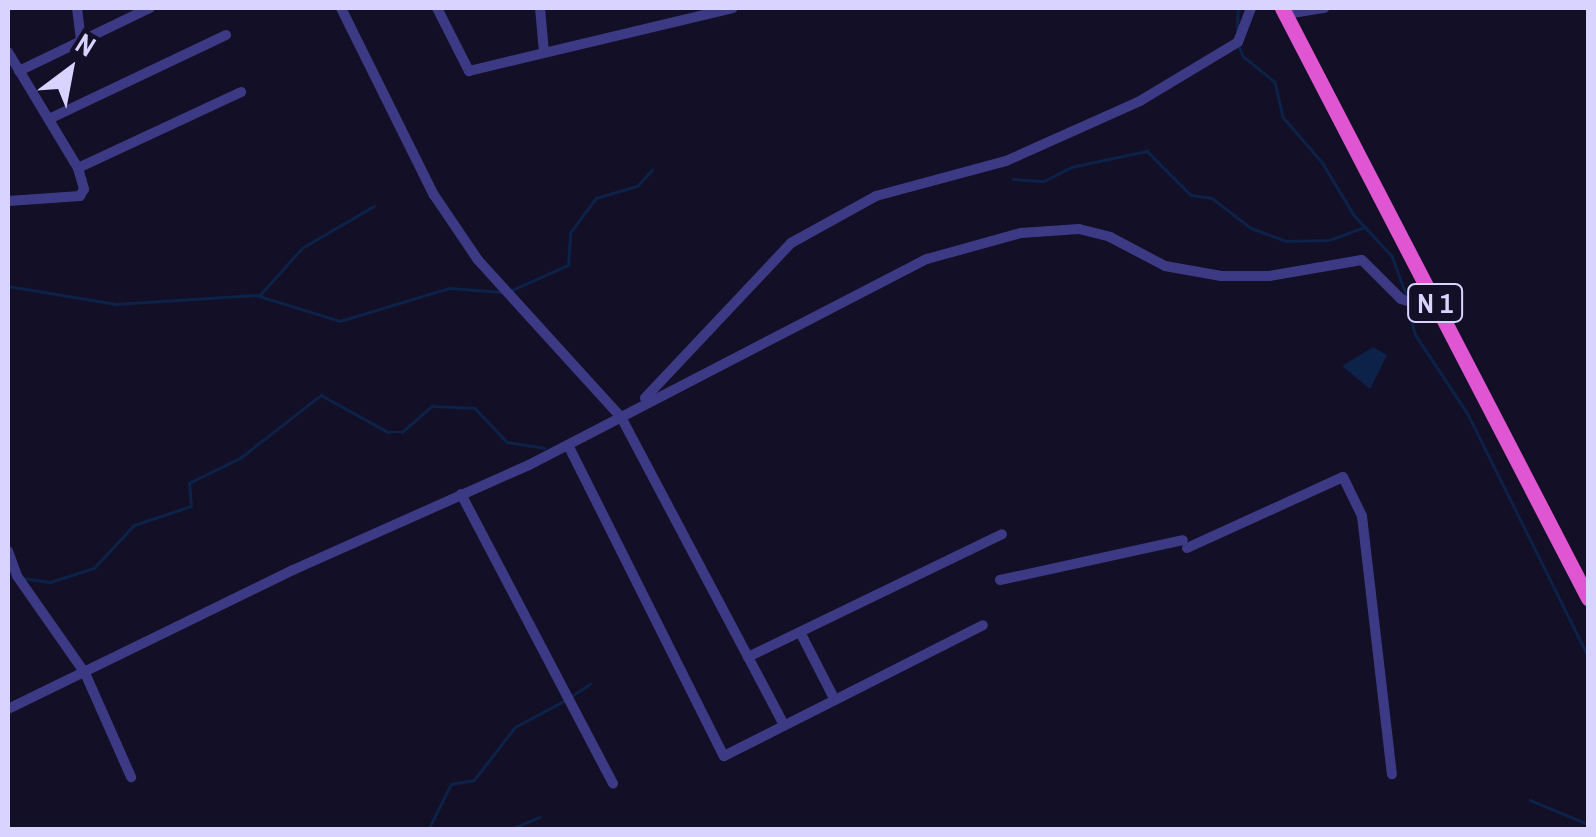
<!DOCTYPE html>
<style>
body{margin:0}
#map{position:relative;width:1596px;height:837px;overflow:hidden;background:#130f26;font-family:"Archivo Narrow",sans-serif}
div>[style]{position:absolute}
.water>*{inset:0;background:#0c2248}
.stream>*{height:2.5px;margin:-1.25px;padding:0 1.25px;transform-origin:1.25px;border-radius:1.25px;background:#0c2248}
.minor>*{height:10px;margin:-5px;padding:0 5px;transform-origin:5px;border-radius:5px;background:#3d3a85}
.trunk>*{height:15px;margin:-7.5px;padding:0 7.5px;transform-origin:7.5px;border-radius:7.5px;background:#e055d1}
span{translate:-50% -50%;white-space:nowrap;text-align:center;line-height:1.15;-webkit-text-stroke:8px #130f26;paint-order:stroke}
.shield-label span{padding:2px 8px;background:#130f26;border:2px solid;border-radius:8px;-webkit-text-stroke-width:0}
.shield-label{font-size:28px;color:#d9d4ff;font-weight:700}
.frame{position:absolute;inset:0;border:10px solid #d9d4ff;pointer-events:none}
.north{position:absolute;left:20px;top:20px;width:100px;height:100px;-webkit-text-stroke:8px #130f26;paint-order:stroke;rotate:32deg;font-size:28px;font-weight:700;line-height:40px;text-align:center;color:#d9d4ff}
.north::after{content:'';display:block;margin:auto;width:35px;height:45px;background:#d9d4ff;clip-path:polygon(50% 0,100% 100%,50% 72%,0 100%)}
</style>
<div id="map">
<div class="water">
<div style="clip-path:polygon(1373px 347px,1387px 355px,1370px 389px,1342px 366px)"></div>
</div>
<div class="stream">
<div style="left:1237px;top:31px;width:23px;rotate:-88deg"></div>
<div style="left:1238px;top:44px;width:13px;rotate:67deg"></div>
<div style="left:1243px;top:56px;width:41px;rotate:39.1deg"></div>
<div style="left:1275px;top:82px;width:36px;rotate:77deg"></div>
<div style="left:1283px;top:117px;width:60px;rotate:49.1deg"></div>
<div style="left:1322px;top:162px;width:62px;rotate:58.9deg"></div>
<div style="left:1354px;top:215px;width:56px;rotate:47.2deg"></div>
<div style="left:1392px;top:256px;width:40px;rotate:69.8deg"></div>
<div style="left:1013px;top:179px;width:31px;rotate:4deg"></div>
<div style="left:1044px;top:181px;width:30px;rotate:-27deg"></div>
<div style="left:1071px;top:167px;width:78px;rotate:-11.9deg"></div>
<div style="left:1147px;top:151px;width:62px;rotate:45deg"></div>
<div style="left:1191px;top:195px;width:21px;rotate:8deg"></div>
<div style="left:1212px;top:198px;width:49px;rotate:37.6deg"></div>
<div style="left:1251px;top:228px;width:37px;rotate:20deg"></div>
<div style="left:1286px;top:241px;width:43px;rotate:-1.3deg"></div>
<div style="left:1329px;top:240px;width:38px;rotate:-20deg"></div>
<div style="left:8px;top:286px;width:109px;rotate:9.5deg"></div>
<div style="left:116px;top:304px;width:140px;rotate:-3.7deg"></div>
<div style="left:256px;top:295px;width:88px;rotate:17.2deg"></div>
<div style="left:340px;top:321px;width:114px;rotate:-16.8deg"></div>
<div style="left:449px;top:288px;width:53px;rotate:4.3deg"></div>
<div style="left:510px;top:291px;width:64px;rotate:-24.1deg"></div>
<div style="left:568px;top:265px;width:32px;rotate:-86deg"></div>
<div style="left:570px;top:233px;width:44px;rotate:-53.4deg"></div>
<div style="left:596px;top:198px;width:43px;rotate:-16.3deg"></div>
<div style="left:637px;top:186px;width:22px;rotate:-47deg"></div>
<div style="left:259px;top:296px;width:64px;rotate:-48.1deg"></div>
<div style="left:302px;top:248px;width:83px;rotate:-30.3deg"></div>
<div style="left:1408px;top:307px;width:28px;rotate:75deg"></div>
<div style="left:1415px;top:334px;width:96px;rotate:56.5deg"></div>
<div style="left:1468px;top:414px;width:270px;rotate:63.6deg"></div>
<div style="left:22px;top:578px;width:28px;rotate:8deg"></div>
<div style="left:50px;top:582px;width:46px;rotate:-17.7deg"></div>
<div style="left:94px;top:568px;width:59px;rotate:-47.1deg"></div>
<div style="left:134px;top:525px;width:60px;rotate:-18.4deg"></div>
<div style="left:191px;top:506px;width:23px;rotate:-95deg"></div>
<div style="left:189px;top:483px;width:57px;rotate:-26.1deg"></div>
<div style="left:240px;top:458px;width:103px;rotate:-37.9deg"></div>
<div style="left:321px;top:395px;width:77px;rotate:28.9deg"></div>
<div style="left:388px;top:432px;width:14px"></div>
<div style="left:402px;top:432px;width:40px;rotate:-41deg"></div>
<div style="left:432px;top:406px;width:43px;rotate:2.7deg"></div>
<div style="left:475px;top:408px;width:47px;rotate:46.7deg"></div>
<div style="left:507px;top:442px;width:38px;rotate:9deg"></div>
<div style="left:570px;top:697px;width:24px;rotate:-33deg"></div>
<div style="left:1530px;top:800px;width:63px;rotate:22.5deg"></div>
<div style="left:428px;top:830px;width:51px;rotate:-63.4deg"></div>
<div style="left:451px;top:784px;width:23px;rotate:-10deg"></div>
<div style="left:474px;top:780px;width:67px;rotate:-52.3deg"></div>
<div style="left:515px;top:727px;width:55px;rotate:-28deg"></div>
<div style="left:509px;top:830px;width:33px;rotate:-23deg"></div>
</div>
<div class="minor">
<div style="left:77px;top:8px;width:33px;rotate:83deg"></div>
<div style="left:341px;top:8px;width:209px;rotate:63.6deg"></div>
<div style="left:434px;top:195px;width:78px;rotate:55.9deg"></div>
<div style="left:478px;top:260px;width:212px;rotate:47.7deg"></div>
<div style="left:621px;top:417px;width:348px;rotate:62.1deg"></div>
<div style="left:437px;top:8px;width:71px;rotate:63.1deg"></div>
<div style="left:469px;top:71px;width:271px;rotate:-13.4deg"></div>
<div style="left:540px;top:8px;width:44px;rotate:84.8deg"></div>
<div style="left:1286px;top:14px;width:39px;rotate:-9deg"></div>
<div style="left:8px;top:52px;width:135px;rotate:58.9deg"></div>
<div style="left:78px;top:168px;width:22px;rotate:74deg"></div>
<div style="left:84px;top:189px;width:8px;rotate:120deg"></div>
<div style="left:80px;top:196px;width:72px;rotate:176deg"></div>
<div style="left:19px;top:71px;width:145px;rotate:-25.7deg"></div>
<div style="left:49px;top:119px;width:196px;rotate:-25.4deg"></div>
<div style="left:78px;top:168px;width:180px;rotate:-25deg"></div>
<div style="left:645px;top:398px;width:213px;rotate:-46.7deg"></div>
<div style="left:791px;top:243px;width:97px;rotate:-28.9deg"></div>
<div style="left:876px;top:196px;width:135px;rotate:-15.1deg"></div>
<div style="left:1006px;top:161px;width:147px;rotate:-24.1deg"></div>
<div style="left:1140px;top:101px;width:114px;rotate:-31deg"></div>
<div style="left:1238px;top:42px;width:36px;rotate:-69deg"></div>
<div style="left:568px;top:445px;width:348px;rotate:63.4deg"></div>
<div style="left:724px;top:756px;width:290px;rotate:-26.8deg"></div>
<div style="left:461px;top:494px;width:327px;rotate:62.3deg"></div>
<div style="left:1187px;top:548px;width:171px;rotate:-24.5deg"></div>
<div style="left:1343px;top:477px;width:43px;rotate:64deg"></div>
<div style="left:1362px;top:516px;width:260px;rotate:83.4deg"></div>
<div style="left:8px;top:551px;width:27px;rotate:70deg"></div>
<div style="left:17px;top:576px;width:118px;rotate:55deg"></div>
<div style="left:85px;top:673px;width:114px;rotate:66.1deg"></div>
<div style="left:1000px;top:580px;width:187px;rotate:-12.3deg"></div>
<div style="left:800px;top:632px;width:76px;rotate:62.8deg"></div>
<div style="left:748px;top:657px;width:282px;rotate:-25.8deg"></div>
<div style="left:8px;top:709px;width:317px;rotate:-26deg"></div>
<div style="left:293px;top:570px;width:258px;rotate:-24deg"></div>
<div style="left:529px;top:465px;width:448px;rotate:-27.4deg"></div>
<div style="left:927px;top:259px;width:98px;rotate:-15.5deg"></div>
<div style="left:1021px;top:233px;width:58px;rotate:-3.9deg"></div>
<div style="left:1079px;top:229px;width:32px;rotate:14deg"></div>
<div style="left:1110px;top:237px;width:62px;rotate:27.8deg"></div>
<div style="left:1165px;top:266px;width:57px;rotate:10.1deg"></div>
<div style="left:1221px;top:276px;width:48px"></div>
<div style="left:1269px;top:276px;width:94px;rotate:-9.8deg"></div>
<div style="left:1362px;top:260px;width:55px;rotate:45deg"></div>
<div style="left:1401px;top:299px;width:39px;rotate:17deg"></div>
</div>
<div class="trunk">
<div style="left:1282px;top:8px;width:665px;rotate:62.59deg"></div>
</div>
<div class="shield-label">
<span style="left:1435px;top:303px">N 1</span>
</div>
<div class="frame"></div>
<div class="north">N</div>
</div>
